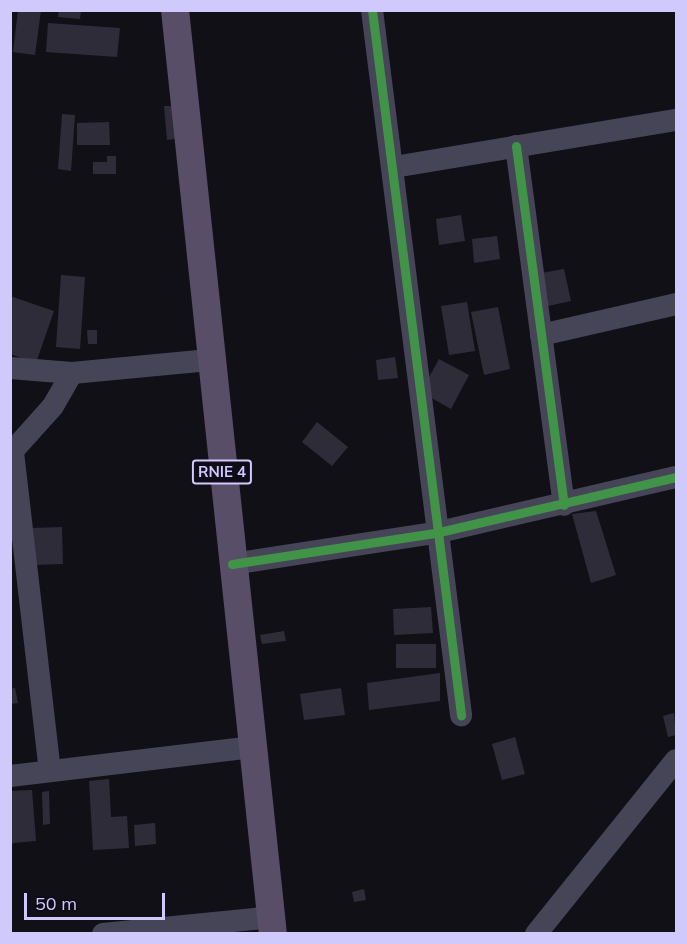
<!DOCTYPE html>
<style>
body{margin:0}
#map{position:relative;width:687px;height:944px;overflow:hidden;background:#111016;font-family:Mulish,sans-serif}
div>[style]{position:absolute}
.building>*{inset:0;background:#2f2c3a}
.minor>*{height:22px;margin:-11px;padding:0 11px;transform-origin:11px;border-radius:11px;background:#464557}
.major>*{height:28px;margin:-14px;padding:0 14px;transform-origin:14px;border-radius:14px;background:#594e68}
.cycleway>*{height:9px;margin:-4.5px;padding:0 4.5px;transform-origin:4.5px;border-radius:4.5px;background:#419447}
span{translate:-50% -50%;white-space:nowrap;text-align:center;line-height:1.15;-webkit-text-stroke:4.5px #0f0c1a;paint-order:stroke}
.shield-label span{padding:2px 4px;background:#0f0c1a;border:2px solid;border-radius:4px;-webkit-text-stroke-width:0}
.shield-label{font-size:15px;color:#cfc9fc;font-weight:700}
.frame{position:absolute;inset:0;border:12px solid #cfc9fc;pointer-events:none}
.scale{position:absolute;left:24px;top:893px;width:141px;height:27px;box-sizing:border-box;border:3px solid #cfc9fc;border-top:0;padding-left:8px;font-size:18px;line-height:21px;white-space:nowrap;color:#cfc9fc;-webkit-text-stroke:4px #0f0c1a;paint-order:stroke}
</style>
<div id="map">
<div class="building">
<div style="clip-path:polygon(18px 10px,41px 10px,35px 55px,13px 52px)"></div>
<div style="clip-path:polygon(59px 10px,81px 10px,80px 19px,58px 17px)"></div>
<div style="clip-path:polygon(48px 23px,120px 28px,117px 57px,46px 52px)"></div>
<div style="clip-path:polygon(164px 106px,173px 106px,175px 139px,167px 140px)"></div>
<div style="clip-path:polygon(62px 114px,75px 115px,71px 171px,58px 169px)"></div>
<div style="clip-path:polygon(109px 122px,110px 145px,77px 145px,77px 123px)"></div>
<div style="clip-path:polygon(107px 156px,116px 156px,116px 174px,93px 174px,93px 162px,107px 162px)"></div>
<div style="clip-path:polygon(461px 215px,465px 241px,439px 245px,436px 219px)"></div>
<div style="clip-path:polygon(497px 236px,500px 259px,474px 263px,472px 239px)"></div>
<div style="clip-path:polygon(564px 269px,571px 301px,548px 306px,541px 273px)"></div>
<div style="clip-path:polygon(61px 275px,85px 277px,80px 349px,56px 347px)"></div>
<div style="clip-path:polygon(10px 296px,54px 311px,36px 363px,10px 354px)"></div>
<div style="clip-path:polygon(467px 302px,475px 351px,449px 355px,441px 306px)"></div>
<div style="clip-path:polygon(498px 307px,510px 369px,484px 375px,471px 312px)"></div>
<div style="clip-path:polygon(87px 330px,97px 330px,97px 344px,88px 344px)"></div>
<div style="clip-path:polygon(395px 357px,398px 378px,378px 380px,376px 360px)"></div>
<div style="clip-path:polygon(439px 359px,469px 375px,451px 409px,421px 392px)"></div>
<div style="clip-path:polygon(317px 422px,348px 447px,332px 466px,302px 442px)"></div>
<div style="clip-path:polygon(596px 511px,616px 575px,591px 583px,572px 514px)"></div>
<div style="clip-path:polygon(62px 527px,63px 564px,34px 565px,33px 528px)"></div>
<div style="clip-path:polygon(431px 607px,433px 633px,394px 635px,393px 609px)"></div>
<div style="clip-path:polygon(284px 631px,286px 641px,262px 644px,260px 635px)"></div>
<div style="clip-path:polygon(396px 644px,436px 644px,436px 668px,396px 668px)"></div>
<div style="clip-path:polygon(440px 673px,440px 701px,369px 710px,367px 683px)"></div>
<div style="clip-path:polygon(15px 688px,18px 703px,10px 704px,10px 689px)"></div>
<div style="clip-path:polygon(341px 688px,345px 715px,304px 720px,300px 694px)"></div>
<div style="clip-path:polygon(674px 713px,676px 735px,668px 737px,663px 716px)"></div>
<div style="clip-path:polygon(515px 737px,525px 774px,502px 780px,492px 744px)"></div>
<div style="clip-path:polygon(109px 779px,111px 817px,127px 816px,129px 848px,93px 850px,89px 781px)"></div>
<div style="clip-path:polygon(32px 790px,36px 841px,13px 843px,10px 849px,10px 791px)"></div>
<div style="clip-path:polygon(49px 791px,50px 824px,43px 825px,42px 792px)"></div>
<div style="clip-path:polygon(155px 823px,156px 844px,135px 846px,134px 825px)"></div>
<div style="clip-path:polygon(364px 889px,366px 900px,354px 902px,352px 892px)"></div>
</div>
<div class="minor">
<div style="left:372px;top:10px;width:711px;rotate:82.8deg"></div>
<div style="left:516px;top:146px;width:362px;rotate:82.4deg"></div>
<div style="left:394px;top:167px;width:286px;rotate:-9.5deg"></div>
<div style="left:541px;top:335px;width:139px;rotate:-12.9deg"></div>
<div style="left:10px;top:368px;width:62px;rotate:4.6deg"></div>
<div style="left:72px;top:373px;width:138px;rotate:-5.4deg"></div>
<div style="left:13px;top:452px;width:320px;rotate:83.4deg"></div>
<div style="left:10px;top:454px;width:64px;rotate:-48.1deg"></div>
<div style="left:53px;top:406px;width:38px;rotate:-60deg"></div>
<div style="left:232px;top:564px;width:205px;rotate:-8.7deg"></div>
<div style="left:435px;top:533px;width:247px;rotate:-13.1deg"></div>
<div style="left:10px;top:776px;width:247px;rotate:-6.8deg"></div>
<div style="left:103px;top:934px;width:170px;rotate:-5.7deg"></div>
<div style="left:536px;top:934px;width:223px;rotate:-51.2deg"></div>
</div>
<div class="major">
<div style="left:175px;top:10px;width:929px;rotate:83.95deg"></div>
</div>
<div class="cycleway">
<div style="left:372px;top:10px;width:711px;rotate:82.8deg"></div>
<div style="left:516px;top:146px;width:362px;rotate:82.4deg"></div>
<div style="left:232px;top:564px;width:205px;rotate:-8.7deg"></div>
<div style="left:435px;top:533px;width:247px;rotate:-13.1deg"></div>
</div>
<div class="shield-label">
<span style="left:222px;top:472px">RNIE 4</span>
</div>
<div class="frame"></div>
<div class="scale">50 m</div>
</div>
